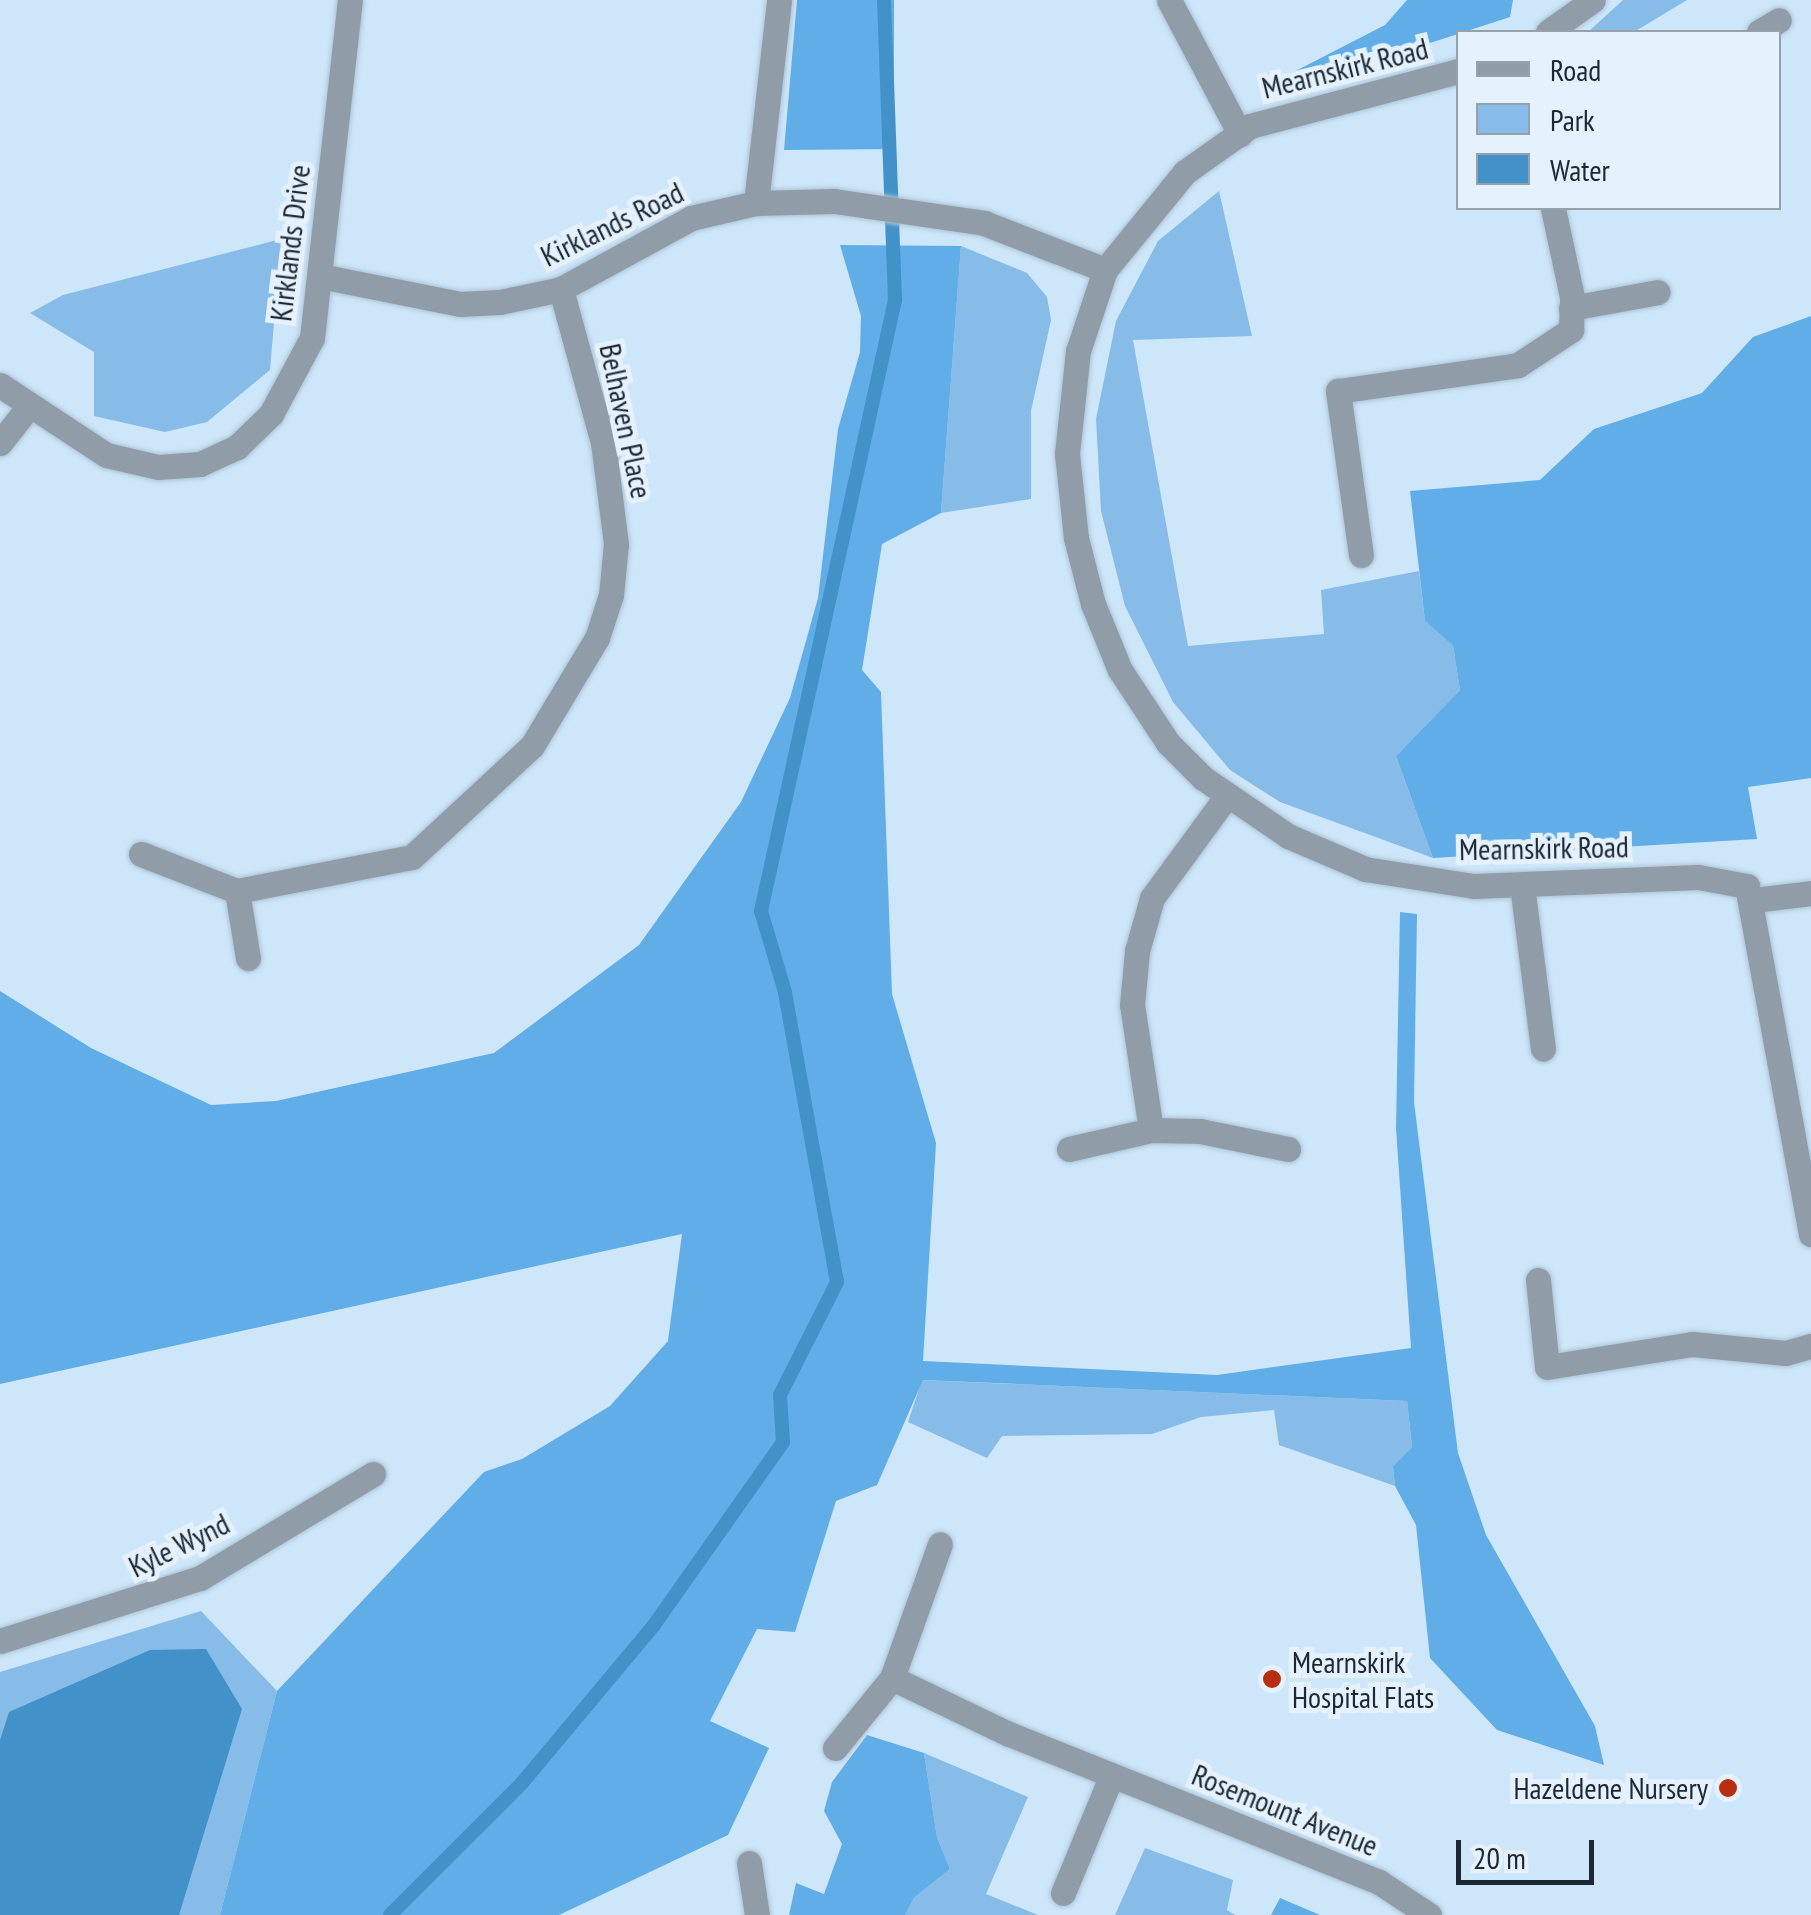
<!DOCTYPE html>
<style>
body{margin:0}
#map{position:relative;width:1811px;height:1915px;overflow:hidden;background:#cde6fa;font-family:"PT Sans Narrow",sans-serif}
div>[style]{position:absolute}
.green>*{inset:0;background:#86bce7}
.forest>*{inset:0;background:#60ade7}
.water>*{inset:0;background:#4391c9}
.stream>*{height:14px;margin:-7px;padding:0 7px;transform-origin:7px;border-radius:7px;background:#4391c9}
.roads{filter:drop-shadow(0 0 2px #adc4d6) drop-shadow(0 0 2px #adc4d6)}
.minor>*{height:25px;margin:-12.5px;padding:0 12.5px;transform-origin:12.5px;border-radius:12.5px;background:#909da8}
.dots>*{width:28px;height:28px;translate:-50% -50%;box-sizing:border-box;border:5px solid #e5f1fc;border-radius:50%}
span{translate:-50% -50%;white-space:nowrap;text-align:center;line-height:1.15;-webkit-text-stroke:10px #e5f1fc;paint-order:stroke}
.street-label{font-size:30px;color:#1d2832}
.poi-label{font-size:30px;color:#1d2832}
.left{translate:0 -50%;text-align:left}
.right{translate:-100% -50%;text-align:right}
.legend{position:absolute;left:1456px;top:30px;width:325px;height:180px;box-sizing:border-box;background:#e5f1fc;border:2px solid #95a1ab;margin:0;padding:12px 18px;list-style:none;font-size:30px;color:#1d2832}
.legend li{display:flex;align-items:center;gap:20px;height:50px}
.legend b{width:50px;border:2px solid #95a1ab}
.scale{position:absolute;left:1456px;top:1840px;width:138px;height:45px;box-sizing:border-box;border:5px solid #1d2832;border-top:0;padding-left:12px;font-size:30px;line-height:35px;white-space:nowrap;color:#1d2832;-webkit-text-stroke:8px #e5f1fc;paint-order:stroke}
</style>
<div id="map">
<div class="green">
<div style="clip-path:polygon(1623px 0,1687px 0,1634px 32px,1588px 32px)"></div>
<div style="clip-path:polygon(1219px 191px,1252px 336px,1133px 340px,1188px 646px,1324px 634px,1321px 590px,1419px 571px,1425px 621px,1453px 646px,1460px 690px,1396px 756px,1433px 858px,1280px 802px,1230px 770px,1173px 702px,1125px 606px,1101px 511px,1096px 419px,1116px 321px,1158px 241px)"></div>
<div style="clip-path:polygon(281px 239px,270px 370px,207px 422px,165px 432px,94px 416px,94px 352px,30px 313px,63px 295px)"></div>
<div style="clip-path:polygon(961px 246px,1027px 273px,1047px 297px,1051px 320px,1031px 411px,1031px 499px,941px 513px)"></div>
<div style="clip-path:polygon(922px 1380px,1407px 1401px,1412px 1447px,1393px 1466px,1395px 1486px,1279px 1445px,1274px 1410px,1201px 1417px,1152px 1434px,1002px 1436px,987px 1458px,908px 1422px)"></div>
<div style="clip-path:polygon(201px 1611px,277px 1691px,220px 1915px,0 1915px,0 1672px)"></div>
<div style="clip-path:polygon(924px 1753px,1028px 1797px,986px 1894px,1038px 1915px,905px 1915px,914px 1898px,950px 1869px,937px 1837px)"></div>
<div style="clip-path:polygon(1145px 1848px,1233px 1880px,1227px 1910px,1235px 1915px,1115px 1915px)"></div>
</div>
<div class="forest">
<div style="clip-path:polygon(797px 0,894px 0,894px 149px,784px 150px)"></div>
<div style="clip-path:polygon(1407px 0,1513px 0,1510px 17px,1304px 84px,1280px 79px,1385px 25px)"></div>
<div style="clip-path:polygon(840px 245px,961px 246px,941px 513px,882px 544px,862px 670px,881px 692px,892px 994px,936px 1143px,923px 1361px,1217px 1375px,1411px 1348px,1396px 1128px,1400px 912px,1417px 914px,1414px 1102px,1458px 1453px,1486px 1535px,1595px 1726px,1604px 1765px,1497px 1730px,1430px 1658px,1416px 1525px,1395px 1486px,1393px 1466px,1412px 1447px,1407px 1401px,923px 1380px,877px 1485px,836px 1501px,795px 1632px,757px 1629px,710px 1721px,769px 1748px,728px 1835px,559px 1915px,220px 1915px,277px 1691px,484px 1472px,522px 1459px,610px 1406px,668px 1341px,682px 1234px,0 1384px,0 991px,91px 1048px,211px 1105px,276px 1101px,494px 1053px,639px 945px,741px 802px,790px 698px,818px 598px,838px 429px,860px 352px,861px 316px)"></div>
<div style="clip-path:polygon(1811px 316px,1811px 778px,1748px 787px,1757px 839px,1433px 858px,1396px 756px,1460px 690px,1453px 646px,1425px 621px,1410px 491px,1540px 480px,1594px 429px,1702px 393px,1753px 337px)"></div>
<div style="clip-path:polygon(867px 1735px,924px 1753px,937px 1837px,950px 1869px,914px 1898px,905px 1915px,789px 1915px,796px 1883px,824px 1894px,842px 1844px,824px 1811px,832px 1782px)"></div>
<div style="clip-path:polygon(1280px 1898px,1320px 1915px,1271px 1915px)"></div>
</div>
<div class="water">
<div style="clip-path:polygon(206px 1649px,242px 1709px,179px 1915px,0 1915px,0 1740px,9px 1712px,150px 1650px)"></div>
</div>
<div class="stream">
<div style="left:390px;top:1915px;width:187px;rotate:-45deg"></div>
<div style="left:522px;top:1783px;width:206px;rotate:-50.1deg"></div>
<div style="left:654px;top:1625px;width:224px;rotate:-54.8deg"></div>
<div style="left:783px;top:1442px;width:47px;rotate:-93.7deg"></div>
<div style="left:780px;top:1395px;width:127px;rotate:-63.2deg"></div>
<div style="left:837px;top:1282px;width:295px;rotate:-100.2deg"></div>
<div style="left:785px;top:992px;width:84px;rotate:-106.5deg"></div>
<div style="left:761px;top:911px;width:626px;rotate:-77.63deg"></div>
<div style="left:895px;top:300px;width:300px;rotate:-92.1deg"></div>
</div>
<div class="roads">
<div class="minor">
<div style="left:1169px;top:0;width:152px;rotate:62.1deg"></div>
<div style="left:1548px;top:32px;width:55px;rotate:-35.4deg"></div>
<div style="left:1759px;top:32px;width:23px;rotate:-31deg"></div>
<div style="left:1458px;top:71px;width:215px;rotate:165.2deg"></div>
<div style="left:1250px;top:126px;width:80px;rotate:144.7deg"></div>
<div style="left:1185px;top:172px;width:127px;rotate:129.2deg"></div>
<div style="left:1105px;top:270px;width:85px;rotate:108.4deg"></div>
<div style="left:1078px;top:351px;width:104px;rotate:96.1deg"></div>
<div style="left:1067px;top:454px;width:84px;rotate:83.9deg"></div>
<div style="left:1076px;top:538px;width:68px;rotate:75.6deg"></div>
<div style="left:1093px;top:604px;width:71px;rotate:67.8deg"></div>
<div style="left:1120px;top:670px;width:87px;rotate:56.7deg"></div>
<div style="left:1168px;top:743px;width:49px;rotate:45deg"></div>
<div style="left:1203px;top:778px;width:103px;rotate:34.3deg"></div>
<div style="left:1288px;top:836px;width:84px;rotate:23.2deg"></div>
<div style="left:1365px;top:869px;width:110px;rotate:8.9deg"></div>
<div style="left:1474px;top:886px;width:224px;rotate:-2.3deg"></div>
<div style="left:1698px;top:877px;width:50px;rotate:10.4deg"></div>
<div style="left:1747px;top:886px;width:354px;rotate:79.6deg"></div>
<div style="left:756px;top:203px;width:204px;rotate:-83.5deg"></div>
<div style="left:320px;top:276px;width:143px;rotate:11.3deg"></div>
<div style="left:460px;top:304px;width:40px;rotate:-2.9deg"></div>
<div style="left:500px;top:302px;width:62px;rotate:-12deg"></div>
<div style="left:561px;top:289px;width:148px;rotate:-28.6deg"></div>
<div style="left:691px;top:218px;width:67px;rotate:-13deg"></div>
<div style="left:756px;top:203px;width:78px;rotate:-1.5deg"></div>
<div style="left:834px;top:201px;width:152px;rotate:8.3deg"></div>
<div style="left:984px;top:223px;width:130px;rotate:21.2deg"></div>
<div style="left:1571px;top:308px;width:88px;rotate:-10.4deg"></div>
<div style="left:0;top:385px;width:127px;rotate:33.4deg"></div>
<div style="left:106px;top:455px;width:53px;rotate:13deg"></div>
<div style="left:158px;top:467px;width:42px;rotate:-4.1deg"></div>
<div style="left:200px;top:464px;width:41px;rotate:-24.7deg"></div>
<div style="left:237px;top:447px;width:47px;rotate:-44.1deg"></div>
<div style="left:271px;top:414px;width:86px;rotate:-61.7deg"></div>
<div style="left:312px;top:338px;width:340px;rotate:-83.6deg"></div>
<div style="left:0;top:443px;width:48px;rotate:-51.7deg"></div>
<div style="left:1361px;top:555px;width:166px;rotate:-98deg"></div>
<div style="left:1338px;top:391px;width:182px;rotate:-8.2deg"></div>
<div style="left:1518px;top:365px;width:64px;rotate:-33.4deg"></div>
<div style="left:1571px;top:330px;width:33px;rotate:-88deg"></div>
<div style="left:1572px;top:297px;width:91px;rotate:-102.1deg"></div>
<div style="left:141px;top:854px;width:103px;rotate:21.1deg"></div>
<div style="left:237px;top:891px;width:178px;rotate:-11deg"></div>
<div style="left:412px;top:857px;width:163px;rotate:-42.8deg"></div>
<div style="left:532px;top:746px;width:126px;rotate:-59deg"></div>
<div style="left:597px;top:638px;width:45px;rotate:-72deg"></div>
<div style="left:611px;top:595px;width:51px;rotate:-84.4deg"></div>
<div style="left:616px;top:544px;width:102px;rotate:-97.3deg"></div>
<div style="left:603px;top:443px;width:160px;rotate:-105.3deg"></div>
<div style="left:1522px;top:885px;width:165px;rotate:82.7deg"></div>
<div style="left:237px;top:891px;width:68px;rotate:80.7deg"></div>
<div style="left:1754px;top:900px;width:57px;rotate:-7deg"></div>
<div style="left:1151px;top:1130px;width:126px;rotate:-98.6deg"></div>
<div style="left:1132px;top:1005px;width:54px;rotate:-84.7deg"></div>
<div style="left:1137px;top:951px;width:55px;rotate:-74.2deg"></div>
<div style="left:1152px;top:898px;width:125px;rotate:-53.8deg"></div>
<div style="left:1069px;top:1149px;width:84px;rotate:-13deg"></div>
<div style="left:1151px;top:1130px;width:49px;rotate:1.2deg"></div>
<div style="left:1200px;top:1131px;width:90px;rotate:11.6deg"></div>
<div style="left:1538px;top:1280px;width:87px;rotate:84.1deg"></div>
<div style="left:1547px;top:1367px;width:147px;rotate:-9deg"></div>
<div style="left:1692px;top:1344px;width:94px;rotate:5.5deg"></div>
<div style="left:1786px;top:1353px;width:26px;rotate:-16deg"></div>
<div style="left:0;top:1641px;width:210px;rotate:-17.5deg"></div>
<div style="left:200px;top:1578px;width:202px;rotate:-31deg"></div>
<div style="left:892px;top:1678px;width:130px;rotate:25.6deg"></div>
<div style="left:1009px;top:1734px;width:399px;rotate:21.8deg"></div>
<div style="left:1379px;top:1882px;width:60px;rotate:33.4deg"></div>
<div style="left:835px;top:1748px;width:90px;rotate:-50.8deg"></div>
<div style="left:892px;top:1678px;width:142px;rotate:-70.3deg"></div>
<div style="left:749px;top:1863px;width:53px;rotate:81.3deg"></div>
<div style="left:1063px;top:1893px;width:126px;rotate:-67.5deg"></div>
</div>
</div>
<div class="dots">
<div style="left:1272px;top:1679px;background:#b92e10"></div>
<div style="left:1728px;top:1788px;background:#b92e10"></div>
</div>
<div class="street-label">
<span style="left:1345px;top:68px;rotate:-14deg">Mearnskirk Road</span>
<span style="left:612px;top:224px;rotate:-26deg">Kirklands Road</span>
<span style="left:290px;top:243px;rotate:-83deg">Kirklands Drive</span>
<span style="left:626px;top:421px;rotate:78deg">Belhaven Place</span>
<span style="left:1544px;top:848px;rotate:-1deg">Mearnskirk Road</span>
<span style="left:179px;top:1545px;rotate:-26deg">Kyle Wynd</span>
<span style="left:1285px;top:1810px;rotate:22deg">Rosemount Avenue</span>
</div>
<div class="poi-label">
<span class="left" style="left:1292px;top:1679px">Mearnskirk<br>Hospital Flats</span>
<span class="right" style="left:1708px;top:1788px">Hazeldene Nursery</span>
</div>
<ul class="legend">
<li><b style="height:12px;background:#909da8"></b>Road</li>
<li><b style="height:28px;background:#86bce7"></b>Park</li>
<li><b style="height:28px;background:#4391c9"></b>Water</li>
</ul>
<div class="scale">20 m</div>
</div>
